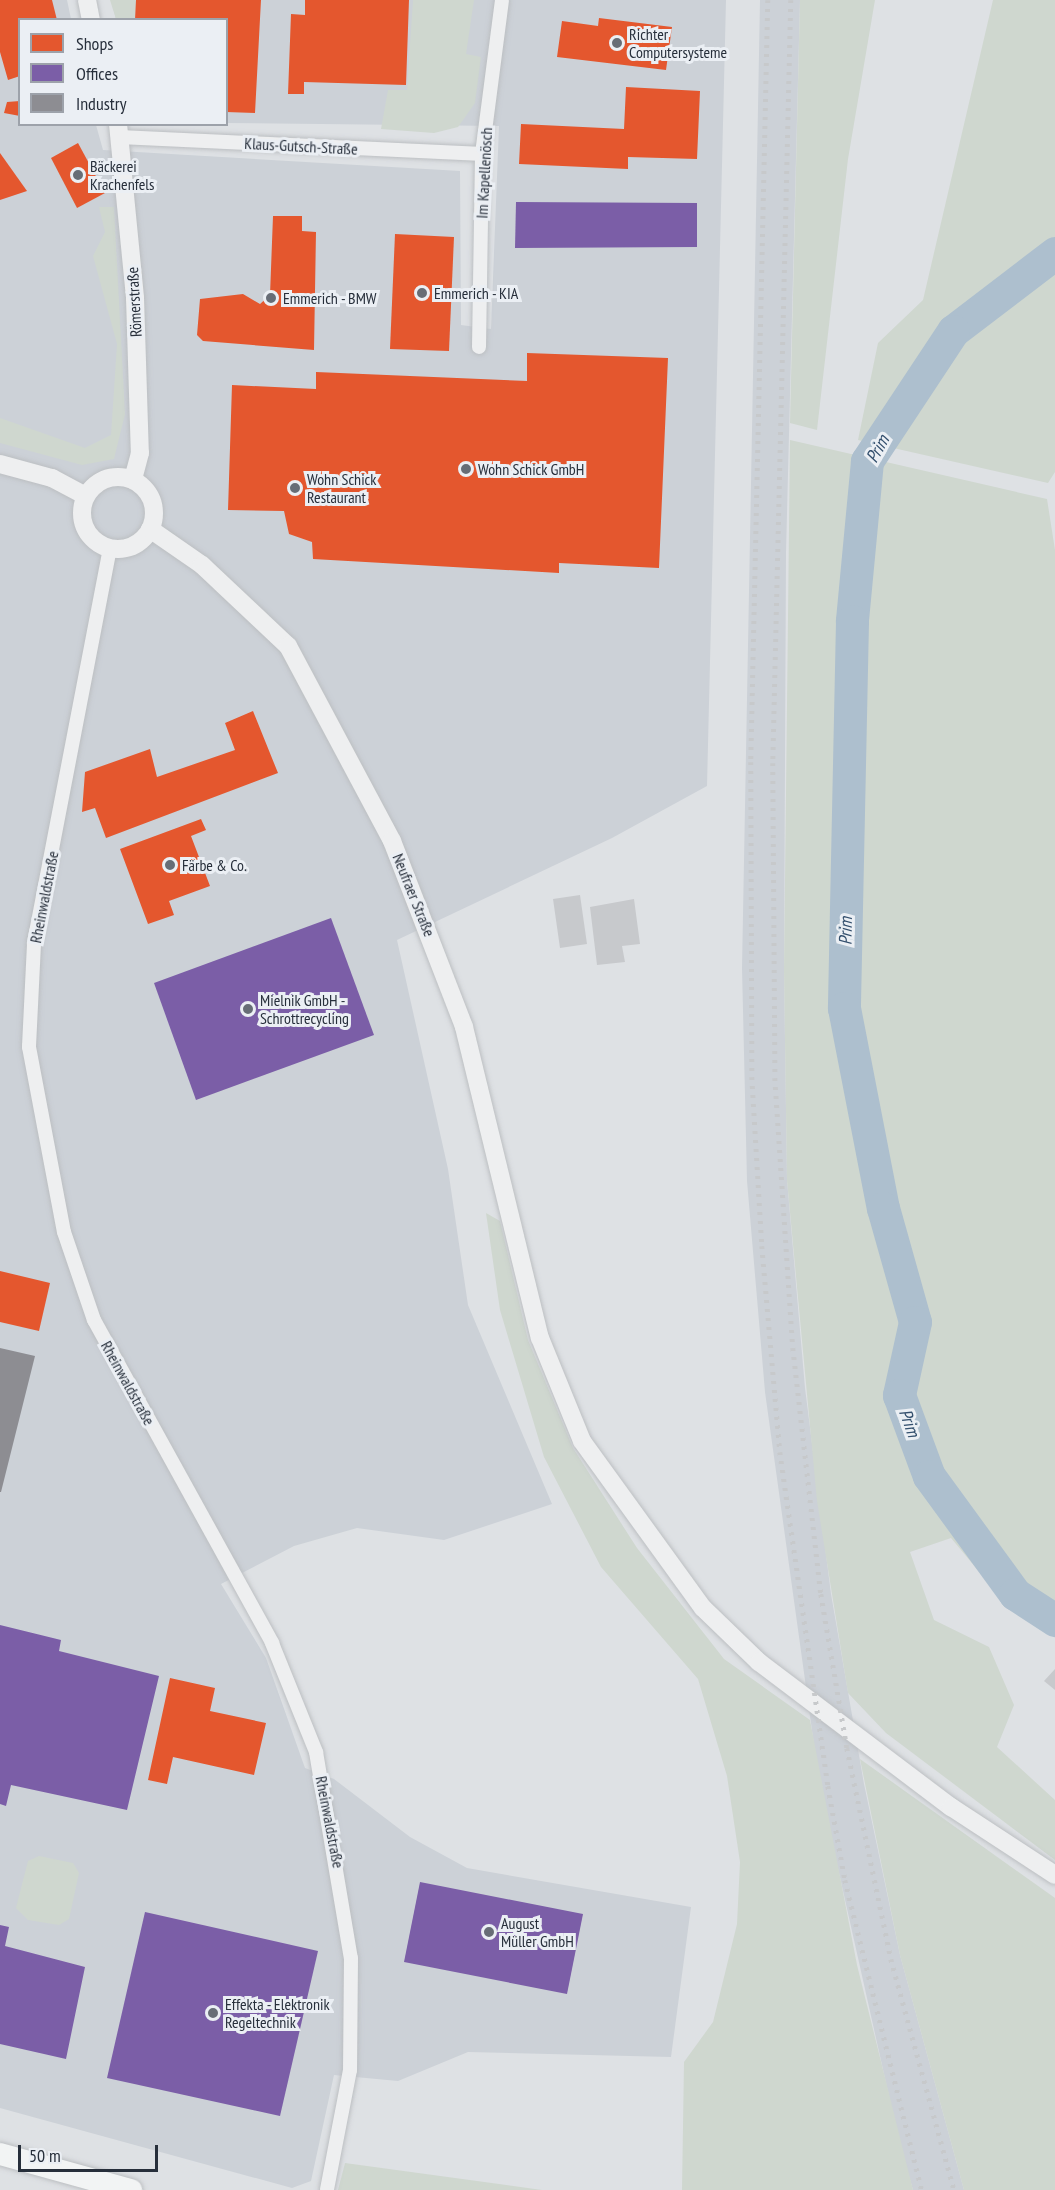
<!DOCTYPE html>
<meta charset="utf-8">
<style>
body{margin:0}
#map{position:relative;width:1055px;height:2190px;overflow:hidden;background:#dee1e4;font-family:"PT Sans Narrow",sans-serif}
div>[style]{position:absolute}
.built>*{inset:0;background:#ccd1d7}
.green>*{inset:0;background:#cfd7cf}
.shops>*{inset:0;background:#e4572e}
.offices>*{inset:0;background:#7b5ea7}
.industry>*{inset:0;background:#8d8d92}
.river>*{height:33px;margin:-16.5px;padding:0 16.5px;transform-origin:16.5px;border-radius:16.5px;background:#adbfce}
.building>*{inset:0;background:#c7c9cc}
.roads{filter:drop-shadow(0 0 2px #bcbfc2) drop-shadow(0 0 2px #bcbfc2)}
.minor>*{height:14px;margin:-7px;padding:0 7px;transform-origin:7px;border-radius:7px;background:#eeeff0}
.tertiary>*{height:18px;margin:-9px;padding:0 9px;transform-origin:9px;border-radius:9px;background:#eeeff0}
.tertiary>.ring{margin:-9px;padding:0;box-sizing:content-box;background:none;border:18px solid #eeeff0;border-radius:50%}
.primary>*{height:22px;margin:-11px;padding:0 11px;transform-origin:11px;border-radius:11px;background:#f2f4f4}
.rail>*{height:4.5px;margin-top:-2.25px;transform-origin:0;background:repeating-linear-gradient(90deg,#c7c9cb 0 3px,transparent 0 9px)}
.dots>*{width:16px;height:16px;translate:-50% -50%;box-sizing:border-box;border:3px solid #ebeff4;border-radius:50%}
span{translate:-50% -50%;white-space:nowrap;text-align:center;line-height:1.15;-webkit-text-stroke:6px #ebeff4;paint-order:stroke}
.poi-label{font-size:16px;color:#272f3b}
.left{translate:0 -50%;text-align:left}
.street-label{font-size:16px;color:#272f3b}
.water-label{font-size:18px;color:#334f6d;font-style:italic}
.legend{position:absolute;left:18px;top:18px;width:210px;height:108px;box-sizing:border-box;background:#ebeff4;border:2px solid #9da2aa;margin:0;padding:8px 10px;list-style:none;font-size:18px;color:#272f3b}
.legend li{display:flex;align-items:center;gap:12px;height:30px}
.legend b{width:30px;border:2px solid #9da2aa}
.scale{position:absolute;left:18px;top:2145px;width:140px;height:27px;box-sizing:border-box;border:3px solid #272f3b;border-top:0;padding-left:8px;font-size:18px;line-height:21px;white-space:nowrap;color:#272f3b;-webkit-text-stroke:4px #ebeff4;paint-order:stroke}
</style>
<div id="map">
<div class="built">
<div style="clip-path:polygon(0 0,67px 0,71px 19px,20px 20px,20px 124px,96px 125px,103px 150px,460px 171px,461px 325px,491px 329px,499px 126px,227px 123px,226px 20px,116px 19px,111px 0,726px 0,707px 786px,612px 838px,397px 940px,448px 1169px,468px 1305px,552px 1504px,444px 1540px,357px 1528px,294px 1546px,221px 1584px,266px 1658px,305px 1768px,334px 1779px,410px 1837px,467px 1868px,691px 1907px,671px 2057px,468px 2052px,398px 2081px,334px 2075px,311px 2181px,292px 2188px,0 2108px)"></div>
<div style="clip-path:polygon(760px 0,800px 0,786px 553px,784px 970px,787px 1180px,805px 1388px,831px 1594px,864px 1784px,900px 1955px,964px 2190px,913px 2190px,899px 2141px,820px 1788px,765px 1392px,747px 1181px,742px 968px)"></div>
</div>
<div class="green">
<div style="clip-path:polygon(110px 0,136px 0,135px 19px,116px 19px)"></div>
<div style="clip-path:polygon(413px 0,474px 0,466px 54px,481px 57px,475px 103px,458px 127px,434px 133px,381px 129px,388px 90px,407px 90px)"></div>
<div style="clip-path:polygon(800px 0,875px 0,848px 159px,817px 430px,790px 423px)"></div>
<div style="clip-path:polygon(993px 0,1055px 0,1055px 472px,1048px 483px,858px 440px,878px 343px,923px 300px)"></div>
<div style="clip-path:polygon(99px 207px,114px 207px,125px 414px,114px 459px,82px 465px,0 443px,0 418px,85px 448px,111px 435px,117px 344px,93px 256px,105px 232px)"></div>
<div style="clip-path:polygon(790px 440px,1047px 499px,1055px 550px,1055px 1637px,1006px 1604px,951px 1538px,910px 1552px,934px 1620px,989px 1647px,1014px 1705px,997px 1747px,1055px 1800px,1055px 1860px,886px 1733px,848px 1693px,817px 1501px,787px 1180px,784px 970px)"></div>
<div style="clip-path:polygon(486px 1213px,500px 1221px,528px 1340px,573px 1448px,637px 1548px,724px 1659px,810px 1720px,857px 1965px,913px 2190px,682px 2190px,684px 2062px,713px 2022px,737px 1924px,740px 1862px,727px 1776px,698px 1679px,601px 1567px,544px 1457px,500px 1310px)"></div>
<div style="clip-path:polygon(860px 1759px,1055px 1898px,1055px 2190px,964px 2190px,900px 1955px)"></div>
<div style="clip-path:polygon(39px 1856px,73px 1863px,79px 1873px,69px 1919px,59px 1925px,28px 1920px,16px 1908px,28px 1861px)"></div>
<div style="clip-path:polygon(345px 2163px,542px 2190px,338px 2190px)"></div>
</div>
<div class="shops">
<div style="clip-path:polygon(0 0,52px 0,57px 20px,20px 20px,20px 76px,8px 80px,0 52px)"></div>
<div style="clip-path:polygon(136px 0,261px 0,255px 113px,226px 112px,226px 20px,135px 20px)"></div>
<div style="clip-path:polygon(305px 0,409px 0,406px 85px,304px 82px,304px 94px,288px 94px,291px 14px,305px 15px)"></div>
<div style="clip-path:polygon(599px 18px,672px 27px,666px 70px,557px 57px,562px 21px,598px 26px)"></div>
<div style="clip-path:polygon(626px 87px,700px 91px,697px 159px,628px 157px,628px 169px,519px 164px,521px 124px,624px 129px)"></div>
<div style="clip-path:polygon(20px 101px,20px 116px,4px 113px,7px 102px)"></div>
<div style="clip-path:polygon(78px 143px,105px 193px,77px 208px,51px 158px)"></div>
<div style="clip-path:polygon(0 153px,27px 191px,0 200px)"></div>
<div style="clip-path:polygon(273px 216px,302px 216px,302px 231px,316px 232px,314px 350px,203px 341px,197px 335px,200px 299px,243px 294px,260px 304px,270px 295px)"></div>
<div style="clip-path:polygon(395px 234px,454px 237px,449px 351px,390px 349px)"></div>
<div style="clip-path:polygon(527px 353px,668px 358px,659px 568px,559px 563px,559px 573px,313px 559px,312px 542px,289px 534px,284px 511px,228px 510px,232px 385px,316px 389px,316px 372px,527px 381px)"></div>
<div style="clip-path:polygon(253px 711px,278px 773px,106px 838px,95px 808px,82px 812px,85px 772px,150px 749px,157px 777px,235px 750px,225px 723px)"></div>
<div style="clip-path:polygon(201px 819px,206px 830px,191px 836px,210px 886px,169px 901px,174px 915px,148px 924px,120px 849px)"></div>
<div style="clip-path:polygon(0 1271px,50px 1283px,39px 1331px,0 1322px)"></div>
<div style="clip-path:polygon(170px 1678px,215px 1688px,210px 1711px,266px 1723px,254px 1775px,173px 1757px,167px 1784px,148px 1780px)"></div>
</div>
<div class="offices">
<div style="clip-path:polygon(516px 202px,697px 203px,697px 247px,515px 248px)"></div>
<div style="clip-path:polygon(331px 918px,374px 1035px,196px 1100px,154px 983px)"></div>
<div style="clip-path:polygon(0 1625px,61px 1640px,59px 1651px,159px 1676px,127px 1810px,11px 1785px,6px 1806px,0 1804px)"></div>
<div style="clip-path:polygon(420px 1882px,583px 1914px,567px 1994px,404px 1962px)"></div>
<div style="clip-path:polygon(145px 1912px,318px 1951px,280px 2116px,107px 2078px)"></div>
<div style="clip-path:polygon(0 1925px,9px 1927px,5px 1946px,85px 1967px,66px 2059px,0 2044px)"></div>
</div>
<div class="industry">
<div style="clip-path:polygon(0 1348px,35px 1356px,1px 1492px,0 1492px)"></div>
</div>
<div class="river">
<div style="left:1055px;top:253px;width:128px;rotate:142.6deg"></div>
<div style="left:953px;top:331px;width:156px;rotate:123.5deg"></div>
<div style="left:867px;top:461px;width:161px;rotate:95.4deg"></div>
<div style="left:852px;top:621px;width:387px;rotate:91.2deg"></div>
<div style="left:844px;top:1008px;width:204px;rotate:79deg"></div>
<div style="left:883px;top:1208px;width:118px;rotate:74.3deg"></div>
<div style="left:915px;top:1322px;width:75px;rotate:102.4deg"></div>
<div style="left:899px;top:1395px;width:86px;rotate:69.7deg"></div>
<div style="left:929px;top:1476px;width:146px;rotate:53.9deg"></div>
<div style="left:1015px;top:1594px;width:48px;rotate:33deg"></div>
</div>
<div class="building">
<div style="clip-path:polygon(580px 895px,587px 944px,560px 948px,553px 899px)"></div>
<div style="clip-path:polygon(634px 899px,640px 944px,622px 946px,625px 962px,597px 965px,590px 907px)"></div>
<div style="clip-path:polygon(1055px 1669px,1055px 1690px,1044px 1681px)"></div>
</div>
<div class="roads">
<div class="minor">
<div style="left:121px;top:137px;width:361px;rotate:2.7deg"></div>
<div style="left:479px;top:347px;width:193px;rotate:-89.1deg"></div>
<div style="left:482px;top:154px;width:155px;rotate:-82.6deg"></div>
<div style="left:110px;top:548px;width:403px;rotate:100.9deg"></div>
<div style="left:34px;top:944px;width:103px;rotate:92.8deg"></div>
<div style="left:29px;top:1047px;width:188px;rotate:79.3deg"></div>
<div style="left:64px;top:1232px;width:93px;rotate:71.2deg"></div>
<div style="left:94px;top:1320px;width:369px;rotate:61.1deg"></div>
<div style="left:272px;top:1643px;width:118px;rotate:68deg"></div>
<div style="left:316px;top:1752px;width:209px;rotate:80.4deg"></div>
<div style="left:351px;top:1958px;width:112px;rotate:90.5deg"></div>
<div style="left:350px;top:2070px;width:122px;rotate:100.9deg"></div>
</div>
<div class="tertiary">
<div style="left:87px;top:0;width:20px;rotate:79deg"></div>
<div style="left:118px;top:124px;width:175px;rotate:84.4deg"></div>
<div style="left:135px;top:298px;width:155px;rotate:88.2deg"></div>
<div style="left:140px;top:453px;width:28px;rotate:105deg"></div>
<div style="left:0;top:464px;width:54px;rotate:15.1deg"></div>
<div style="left:52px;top:478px;width:38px;rotate:28deg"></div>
<div class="ring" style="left:82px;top:477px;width:54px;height:54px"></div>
<div style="left:150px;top:529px;width:63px;rotate:34.7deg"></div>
<div style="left:202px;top:565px;width:118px;rotate:43.3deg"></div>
<div style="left:288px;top:646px;width:221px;rotate:61.9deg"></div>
<div style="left:392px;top:841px;width:199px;rotate:68.8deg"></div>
<div style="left:464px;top:1027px;width:320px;rotate:76.3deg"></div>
<div style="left:540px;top:1338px;width:111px;rotate:67.8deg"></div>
<div style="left:582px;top:1441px;width:206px;rotate:54.1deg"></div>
<div style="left:703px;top:1608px;width:78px;rotate:44deg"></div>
<div style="left:759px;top:1662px;width:241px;rotate:37.1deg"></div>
<div style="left:951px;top:1807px;width:124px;rotate:33.2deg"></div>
</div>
<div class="primary">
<div style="left:0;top:2154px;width:136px;rotate:15.4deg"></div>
</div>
</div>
<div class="rail">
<div style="left:768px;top:0;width:762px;rotate:91.28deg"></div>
<div style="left:751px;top:762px;width:315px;rotate:89.8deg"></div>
<div style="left:752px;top:1077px;width:169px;rotate:86.6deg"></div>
<div style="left:762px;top:1246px;width:207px;rotate:85deg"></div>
<div style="left:780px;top:1452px;width:337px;rotate:81.8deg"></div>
<div style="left:828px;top:1786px;width:96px;rotate:79.7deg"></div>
<div style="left:845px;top:1880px;width:319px;rotate:76.1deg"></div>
<div style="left:791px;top:0;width:763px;rotate:91.35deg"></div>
<div style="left:773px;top:763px;width:315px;rotate:89.6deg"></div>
<div style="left:775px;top:1078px;width:271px;rotate:86.2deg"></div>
<div style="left:793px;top:1348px;width:248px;rotate:83.5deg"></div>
<div style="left:821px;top:1594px;width:156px;rotate:80.4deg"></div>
<div style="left:847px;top:1748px;width:216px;rotate:78.2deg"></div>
<div style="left:891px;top:1959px;width:239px;rotate:74.7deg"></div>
</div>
<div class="dots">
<div style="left:617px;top:43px;background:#676d76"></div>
<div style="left:78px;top:175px;background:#676d76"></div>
<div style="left:422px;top:293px;background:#676d76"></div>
<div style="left:271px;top:298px;background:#676d76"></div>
<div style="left:466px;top:469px;background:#676d76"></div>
<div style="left:295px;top:488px;background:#676d76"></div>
<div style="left:170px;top:865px;background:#676d76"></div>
<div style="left:248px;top:1009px;background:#676d76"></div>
<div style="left:489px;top:1932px;background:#676d76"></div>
<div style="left:213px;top:2013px;background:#676d76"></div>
</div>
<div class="poi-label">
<span class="left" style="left:629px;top:43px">Richter<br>Computersysteme</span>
<span class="left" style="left:90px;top:175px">Bäckerei<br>Krachenfels</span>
<span class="left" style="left:434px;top:293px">Emmerich - KIA</span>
<span class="left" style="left:283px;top:298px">Emmerich - BMW</span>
<span class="left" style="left:478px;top:469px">Wohn Schick GmbH</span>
<span class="left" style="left:307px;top:488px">Wohn Schick<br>Restaurant</span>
<span class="left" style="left:182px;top:865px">Färbe &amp; Co.</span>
<span class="left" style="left:260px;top:1009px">Mielnik GmbH -<br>Schrottrecycling</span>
<span class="left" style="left:501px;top:1932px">August<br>Müller GmbH</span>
<span class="left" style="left:225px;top:2013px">Effekta - Elektronik<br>Regeltechnik</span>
</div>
<div class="street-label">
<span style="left:301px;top:146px;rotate:3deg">Klaus-Gutsch-Straße</span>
<span style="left:484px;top:173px;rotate:-87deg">Im Kapellenösch</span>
<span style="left:134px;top:302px;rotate:-93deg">Römerstraße</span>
<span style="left:414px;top:895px;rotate:68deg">Neufraer Straße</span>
<span style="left:44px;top:897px;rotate:-79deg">Rheinwaldstraße</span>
<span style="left:128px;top:1383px;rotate:61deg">Rheinwaldstraße</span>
<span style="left:330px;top:1822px;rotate:79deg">Rheinwaldstraße</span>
</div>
<div class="water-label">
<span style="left:878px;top:449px;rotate:-61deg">Prim</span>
<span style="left:846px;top:931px;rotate:-89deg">Prim</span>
<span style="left:909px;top:1423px;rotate:70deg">Prim</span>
</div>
<ul class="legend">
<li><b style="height:16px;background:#e4572e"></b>Shops</li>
<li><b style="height:16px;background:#7b5ea7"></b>Offices</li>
<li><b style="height:16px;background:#8d8d92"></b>Industry</li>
</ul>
<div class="scale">50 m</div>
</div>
